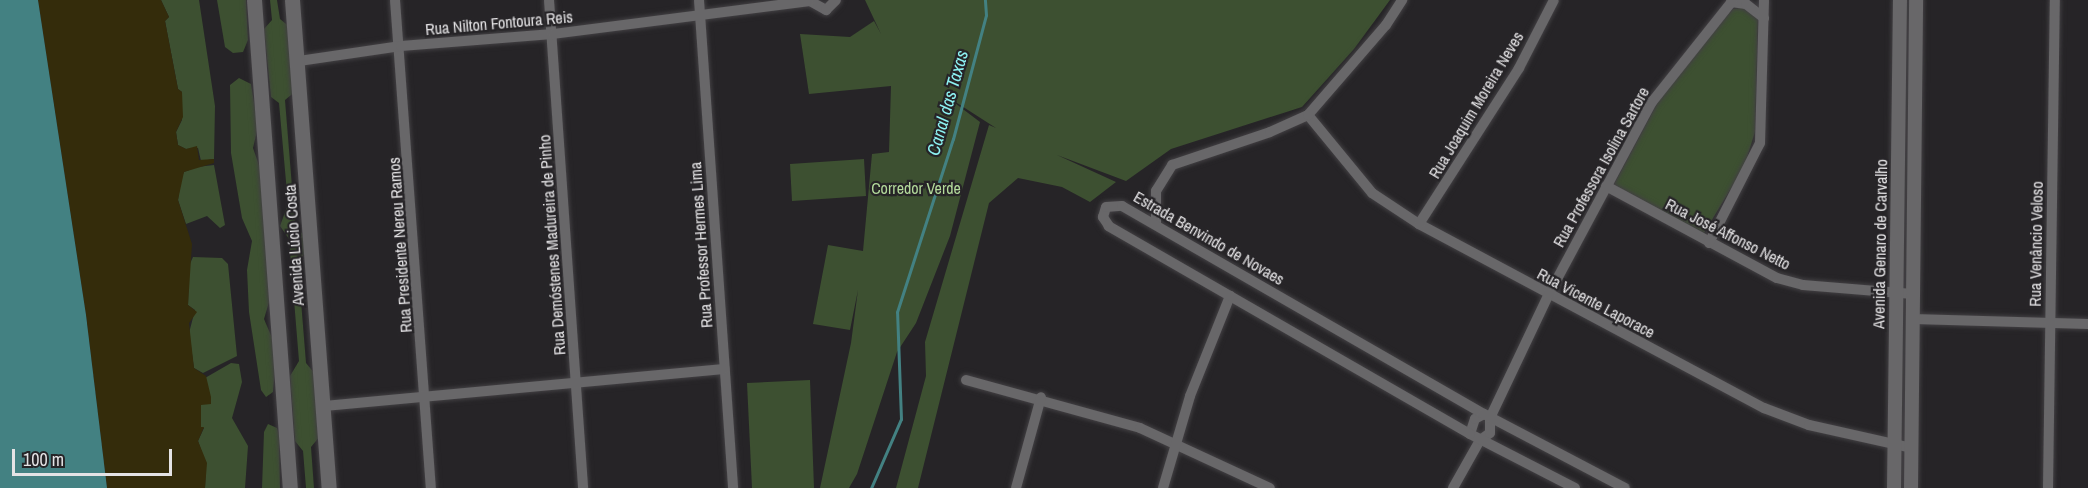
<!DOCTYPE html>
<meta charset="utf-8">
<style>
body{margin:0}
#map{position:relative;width:2088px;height:488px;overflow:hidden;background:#262427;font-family:"Archivo Narrow",sans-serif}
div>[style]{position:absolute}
.green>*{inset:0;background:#3d5031}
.sand>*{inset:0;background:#342c0b}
.water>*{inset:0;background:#438182}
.stream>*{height:3px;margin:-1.5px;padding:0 1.5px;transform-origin:1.5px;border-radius:1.5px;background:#438182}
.roads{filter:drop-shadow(0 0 2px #424043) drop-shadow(0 0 2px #424043)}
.minor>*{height:10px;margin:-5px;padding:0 5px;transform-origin:5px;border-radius:5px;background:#686769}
.tertiary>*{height:14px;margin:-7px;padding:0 7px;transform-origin:7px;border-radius:7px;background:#686769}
.secondary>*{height:15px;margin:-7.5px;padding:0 7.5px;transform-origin:7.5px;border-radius:7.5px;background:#686769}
span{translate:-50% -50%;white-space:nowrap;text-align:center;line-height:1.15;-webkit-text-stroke:4.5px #262427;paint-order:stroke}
.street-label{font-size:16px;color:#e4e3e5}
.park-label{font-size:16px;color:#b3da9b}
.water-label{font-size:18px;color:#8df2f2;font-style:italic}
.scale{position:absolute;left:12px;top:449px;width:160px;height:27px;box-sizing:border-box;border:3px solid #e4e3e5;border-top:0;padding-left:8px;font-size:18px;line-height:21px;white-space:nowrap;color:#e4e3e5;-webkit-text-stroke:4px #262427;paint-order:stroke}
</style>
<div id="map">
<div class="green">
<div style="clip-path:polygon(161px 0,199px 0,215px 106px,214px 159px,201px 161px,198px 148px,186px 149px,178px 145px,176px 132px,182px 120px,182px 92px,178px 89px,165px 21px,169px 17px)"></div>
<div style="clip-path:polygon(217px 0,246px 0,248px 40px,243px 52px,233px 53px,225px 47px)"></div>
<div style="clip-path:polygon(270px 0,277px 0,280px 19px,291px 28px,297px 90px,285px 100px,295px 224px,307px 240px,308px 247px,298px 264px,306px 363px,316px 375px,320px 436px,311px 447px,314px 488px,306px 488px,303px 451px,295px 441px,290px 376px,299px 361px,289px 239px,280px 226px,288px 204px,279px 103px,271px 97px,264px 29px,272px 20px)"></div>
<div style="clip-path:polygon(865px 0,1390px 0,1354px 49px,1302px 107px,1171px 149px,1126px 181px,1057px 155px,1116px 182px,1090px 202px,1062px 187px,1018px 178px,989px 203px,918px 488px,896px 488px,926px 376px,925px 342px,989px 125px,996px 128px,943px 94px,980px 122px,950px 236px,916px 323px,897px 352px,857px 474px,849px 488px,820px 488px,851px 343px,858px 290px,850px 330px,813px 324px,828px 245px,863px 251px,872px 154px,889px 152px,891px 86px,809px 94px,800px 34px,850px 37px,874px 21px,881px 34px)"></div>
<div style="clip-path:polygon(1747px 7px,1758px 17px,1755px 132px,1744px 167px,1704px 233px,1613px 186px,1666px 87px,1733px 9px)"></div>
<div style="clip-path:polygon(239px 78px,251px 84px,258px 127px,253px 148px,260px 168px,270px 299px,264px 319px,273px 340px,275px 369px,273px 392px,266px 397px,261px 390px,249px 312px,247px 270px,252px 241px,242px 218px,231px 153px,230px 85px)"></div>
<div style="clip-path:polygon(864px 159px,866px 196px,792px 201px,790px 164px)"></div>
<div style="clip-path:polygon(214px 165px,225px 225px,220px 228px,207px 216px,186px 224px,178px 200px,181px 179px,184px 172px,197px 167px)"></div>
<div style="clip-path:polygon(193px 257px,222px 258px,228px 264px,237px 356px,203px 373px,194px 368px,189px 333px,195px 310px,188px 305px,189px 266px)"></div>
<div style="clip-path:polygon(231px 363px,239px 364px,242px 382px,232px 418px,248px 446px,245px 488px,205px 488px,206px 464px,198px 441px,204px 428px,200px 427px,201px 404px,211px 404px,205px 378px)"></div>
<div style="clip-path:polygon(810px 380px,814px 488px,752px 488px,747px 383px)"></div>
<div style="clip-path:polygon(268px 424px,277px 428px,279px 435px,280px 488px,262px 488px,264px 432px)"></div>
</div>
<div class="sand">
<div style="clip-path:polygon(38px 0,161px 0,169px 17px,165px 21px,178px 89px,182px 92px,183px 117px,176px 132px,178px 145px,186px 149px,197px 146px,199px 160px,214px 159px,214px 163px,184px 172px,178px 200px,192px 244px,188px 305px,197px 312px,189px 323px,194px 368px,206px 376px,211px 397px,211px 404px,201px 405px,201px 427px,204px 427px,198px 441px,207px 463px,205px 488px,107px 488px,86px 315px)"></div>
</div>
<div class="water">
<div style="clip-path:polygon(0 0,38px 0,86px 315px,107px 488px,0 488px)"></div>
</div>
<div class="stream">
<div style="left:871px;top:488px;width:75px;rotate:-66.5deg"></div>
<div style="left:901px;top:419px;width:107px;rotate:-92.1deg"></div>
<div style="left:897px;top:312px;width:182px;rotate:-72.1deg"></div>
<div style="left:953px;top:139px;width:128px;rotate:-75.1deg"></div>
<div style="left:986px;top:15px;width:15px;rotate:-94deg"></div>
</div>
<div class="roads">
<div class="minor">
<div style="left:395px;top:0;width:489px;rotate:85.8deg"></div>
<div style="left:549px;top:0;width:489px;rotate:86deg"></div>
<div style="left:699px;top:0;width:489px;rotate:86deg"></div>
<div style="left:808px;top:0;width:21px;rotate:29deg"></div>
<div style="left:826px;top:10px;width:14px;rotate:-45deg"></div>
<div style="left:1731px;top:2px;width:15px;rotate:8deg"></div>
<div style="left:1746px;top:4px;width:23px;rotate:38deg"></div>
<div style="left:299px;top:61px;width:103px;rotate:-8.4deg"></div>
<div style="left:401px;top:46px;width:152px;rotate:-4.5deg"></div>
<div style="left:553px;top:34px;width:258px;rotate:-7.3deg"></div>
<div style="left:1308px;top:115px;width:101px;rotate:50.6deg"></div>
<div style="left:1372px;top:193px;width:56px;rotate:33.4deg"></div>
<div style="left:1419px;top:224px;width:391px;rotate:28.1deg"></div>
<div style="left:1764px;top:408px;width:48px;rotate:20.7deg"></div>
<div style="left:1809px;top:425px;width:106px;rotate:12.6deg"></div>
<div style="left:1606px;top:186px;width:194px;rotate:28.3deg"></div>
<div style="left:1777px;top:278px;width:27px;rotate:15deg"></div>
<div style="left:1803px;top:285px;width:110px;rotate:4.7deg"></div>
<div style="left:1156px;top:224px;width:33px;rotate:-90deg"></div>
<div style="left:1156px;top:191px;width:31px;rotate:-58deg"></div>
<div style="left:1172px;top:165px;width:103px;rotate:-18.6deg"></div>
<div style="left:1270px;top:132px;width:42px;rotate:-24.1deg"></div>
<div style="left:1308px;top:115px;width:119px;rotate:-49.1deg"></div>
<div style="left:1386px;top:25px;width:30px;rotate:-57deg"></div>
<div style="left:1419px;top:224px;width:185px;rotate:-57.3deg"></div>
<div style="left:1519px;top:68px;width:76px;rotate:-62.8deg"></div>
<div style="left:1709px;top:243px;width:112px;rotate:-63deg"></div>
<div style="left:1760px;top:143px;width:143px;rotate:-88.4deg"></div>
<div style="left:1913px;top:319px;width:175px;rotate:1.6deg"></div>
<div style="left:966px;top:380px;width:180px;rotate:15.4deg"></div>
<div style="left:1140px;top:428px;width:143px;rotate:24.8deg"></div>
<div style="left:324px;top:406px;width:402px;rotate:-5.3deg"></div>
<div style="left:1470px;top:434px;width:16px;rotate:-72deg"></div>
<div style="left:1475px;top:419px;width:10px;rotate:-29deg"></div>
<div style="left:1016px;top:488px;width:94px;rotate:-74.6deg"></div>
<div style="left:1163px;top:488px;width:96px;rotate:-73.6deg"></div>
<div style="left:1190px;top:396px;width:108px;rotate:-68.2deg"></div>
<div style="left:1453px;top:488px;width:55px;rotate:-60.6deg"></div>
<div style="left:1480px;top:440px;width:12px;rotate:-35deg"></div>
<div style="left:1490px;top:433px;width:15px;rotate:-90deg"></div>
<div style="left:1490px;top:418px;width:137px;rotate:-64.6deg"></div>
<div style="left:1549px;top:294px;width:218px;rotate:-61.8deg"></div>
<div style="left:1652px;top:102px;width:130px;rotate:-51.5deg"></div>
<div style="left:1575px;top:488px;width:118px;rotate:-152.8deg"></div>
<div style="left:1470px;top:434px;width:417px;rotate:-150.1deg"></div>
<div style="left:1109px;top:226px;width:11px;rotate:-124deg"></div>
<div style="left:1103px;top:217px;width:10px;rotate:-73deg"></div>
<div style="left:1106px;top:207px;width:16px;rotate:-4deg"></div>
<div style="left:1122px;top:206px;width:418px;rotate:29.9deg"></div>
<div style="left:1484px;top:414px;width:159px;rotate:27.7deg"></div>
<div style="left:2048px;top:488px;width:488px;rotate:-89.2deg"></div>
</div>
<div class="tertiary">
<div style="left:1894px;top:488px;width:488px;rotate:-89.3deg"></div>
<div style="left:1911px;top:488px;width:488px;rotate:-89.4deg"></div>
</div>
<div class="secondary">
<div style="left:254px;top:0;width:489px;rotate:85.8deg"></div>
<div style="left:292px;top:0;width:489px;rotate:85.7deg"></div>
</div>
</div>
<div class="street-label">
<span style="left:499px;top:23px;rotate:-5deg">Rua Nilton Fontoura Reis</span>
<span style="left:1476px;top:105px;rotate:-59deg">Rua Joaquim Moreira Neves</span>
<span style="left:1601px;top:167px;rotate:-61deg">Rua Professora Isolina Sartore</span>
<span style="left:1728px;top:234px;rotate:27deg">Rua José Affonso Netto</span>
<span style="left:1209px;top:238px;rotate:30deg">Estrada Benvindo de Novaes</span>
<span style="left:1880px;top:244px;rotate:-89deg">Avenida Genaro de Carvalho</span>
<span style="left:2036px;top:244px;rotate:-89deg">Rua Venâncio Veloso</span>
<span style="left:294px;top:245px;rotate:-94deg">Avenida Lúcio Costa</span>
<span style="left:400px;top:245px;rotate:-94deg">Rua Presidente Nereu Ramos</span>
<span style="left:552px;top:245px;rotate:-94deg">Rua Demóstenes Madureira de Pinho</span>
<span style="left:701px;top:245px;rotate:-94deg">Rua Professor Hermes Lima</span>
<span style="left:1596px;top:303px;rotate:28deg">Rua Vicente Laporace</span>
</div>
<div class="park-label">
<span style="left:916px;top:188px">Corredor Verde</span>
</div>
<div class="water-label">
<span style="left:948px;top:103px;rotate:-74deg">Canal das Taxas</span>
</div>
<div class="scale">100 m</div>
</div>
